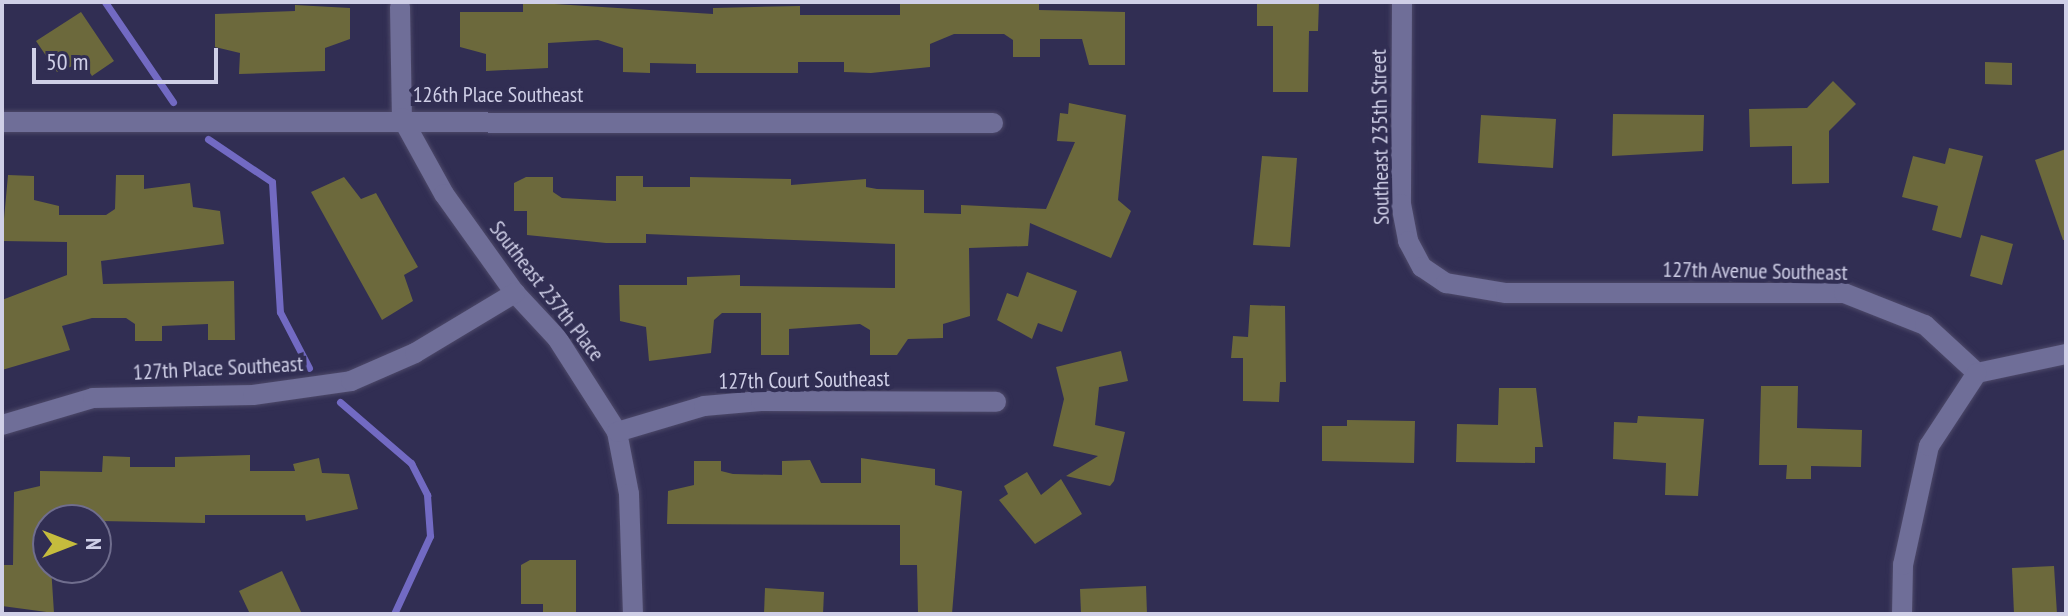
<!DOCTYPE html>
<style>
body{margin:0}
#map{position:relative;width:2068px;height:616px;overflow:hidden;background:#312e53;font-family:"PT Sans Narrow",sans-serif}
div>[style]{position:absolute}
.stream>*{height:7px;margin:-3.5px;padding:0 3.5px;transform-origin:3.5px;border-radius:3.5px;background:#726ac3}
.building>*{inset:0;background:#6c693c}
.roads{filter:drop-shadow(0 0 2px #4d4969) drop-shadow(0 0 2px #4d4969)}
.minor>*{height:20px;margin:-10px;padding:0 10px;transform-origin:10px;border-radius:10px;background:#6f6e98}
span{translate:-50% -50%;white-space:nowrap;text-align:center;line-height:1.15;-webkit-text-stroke:8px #312e53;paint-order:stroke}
.street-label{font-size:22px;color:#cfcfe7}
.frame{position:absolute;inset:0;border:4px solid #cfcfe7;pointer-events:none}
.north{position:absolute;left:32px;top:504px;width:80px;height:80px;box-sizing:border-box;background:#312e53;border:2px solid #706e8e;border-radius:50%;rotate:90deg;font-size:22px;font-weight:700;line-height:32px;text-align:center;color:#cfcfe7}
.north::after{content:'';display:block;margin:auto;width:28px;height:36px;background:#c5bc3d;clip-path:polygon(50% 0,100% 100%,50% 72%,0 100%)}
.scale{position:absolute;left:32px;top:48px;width:186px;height:36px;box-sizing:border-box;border:4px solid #cfcfe7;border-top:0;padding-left:10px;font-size:24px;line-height:28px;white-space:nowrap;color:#cfcfe7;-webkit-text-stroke:6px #312e53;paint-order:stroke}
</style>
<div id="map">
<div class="stream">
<div style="left:105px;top:2px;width:121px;rotate:55.8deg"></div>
<div style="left:208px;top:139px;width:77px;rotate:33.9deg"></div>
<div style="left:272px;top:182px;width:130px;rotate:86.5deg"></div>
<div style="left:280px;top:312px;width:63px;rotate:62.6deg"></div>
<div style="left:340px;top:402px;width:94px;rotate:40.7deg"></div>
<div style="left:411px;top:463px;width:36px;rotate:63deg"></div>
<div style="left:427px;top:495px;width:41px;rotate:85.8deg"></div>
<div style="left:430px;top:536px;width:86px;rotate:114.8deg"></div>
</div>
<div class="building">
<div style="clip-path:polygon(523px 2px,713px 14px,713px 8px,800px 6px,800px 15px,900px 15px,900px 2px,1039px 2px,1039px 10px,1125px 12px,1125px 65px,1089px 65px,1082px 39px,1040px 39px,1040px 57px,1013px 57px,1013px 40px,1004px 34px,954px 34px,930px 44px,930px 67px,871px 73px,844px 72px,844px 62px,798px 62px,798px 73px,696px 73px,696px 64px,650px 63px,650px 73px,623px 72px,623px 48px,598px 40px,548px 43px,548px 68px,486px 71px,486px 54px,460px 47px,460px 12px,523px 12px)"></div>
<div style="clip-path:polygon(1257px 2px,1319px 2px,1318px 31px,1309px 31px,1308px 92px,1273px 92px,1273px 26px,1257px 26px)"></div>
<div style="clip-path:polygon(295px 5px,350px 8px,350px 39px,325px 48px,325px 71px,239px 74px,240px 53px,215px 47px,215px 14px,295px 11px)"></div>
<div style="clip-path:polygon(81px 12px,114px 61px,92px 76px,83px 62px,57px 72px,36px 41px)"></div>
<div style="clip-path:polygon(1985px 62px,2012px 63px,2012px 85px,1985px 84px)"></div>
<div style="clip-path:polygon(1833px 81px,1856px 104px,1829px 131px,1829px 183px,1792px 184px,1792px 146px,1750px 147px,1749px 109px,1807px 108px)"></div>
<div style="clip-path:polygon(1069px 103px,1126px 115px,1118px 200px,1131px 211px,1111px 258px,1030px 223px,1028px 246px,969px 248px,970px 316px,943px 324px,943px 338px,908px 339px,897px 355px,870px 355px,870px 330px,860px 324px,789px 329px,789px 355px,761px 355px,761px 313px,722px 313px,714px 320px,711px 353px,649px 361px,646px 327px,620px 321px,619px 285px,687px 285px,687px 277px,740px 275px,740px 286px,895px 288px,895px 244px,646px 234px,646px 243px,606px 243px,527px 235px,527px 211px,514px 211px,514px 183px,526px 177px,553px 177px,553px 192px,562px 198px,616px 201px,616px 176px,643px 176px,643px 187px,690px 187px,690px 177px,791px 179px,791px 185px,866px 179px,866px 187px,877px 189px,924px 190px,924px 213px,961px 214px,961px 205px,1046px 209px,1075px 142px,1057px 141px,1060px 113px,1068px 114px)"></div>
<div style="clip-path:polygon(1613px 114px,1704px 115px,1703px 151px,1612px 156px)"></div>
<div style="clip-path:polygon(1481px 115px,1556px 119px,1553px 168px,1478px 163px)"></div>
<div style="clip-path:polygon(1949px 148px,1983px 156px,1961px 238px,1932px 230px,1938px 206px,1902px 197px,1913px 156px,1945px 164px)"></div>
<div style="clip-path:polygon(2066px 149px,2066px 240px,2063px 240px,2035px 160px)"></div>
<div style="clip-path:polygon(1262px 156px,1297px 158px,1290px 247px,1253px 245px)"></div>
<div style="clip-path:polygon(8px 175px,34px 176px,34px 200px,59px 206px,59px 215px,106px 215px,115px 209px,116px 175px,144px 175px,144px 189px,190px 183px,193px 207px,220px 211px,224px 244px,101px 261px,103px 284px,234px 281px,235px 340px,208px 340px,208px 324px,162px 326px,162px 341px,135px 341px,135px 324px,126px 318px,92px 318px,62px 326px,70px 350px,2px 370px,2px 300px,67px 275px,67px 242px,2px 241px)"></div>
<div style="clip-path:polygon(344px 177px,361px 199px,376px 193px,418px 267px,404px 275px,413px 301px,382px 320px,311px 192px)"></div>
<div style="clip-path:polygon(1981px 235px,2013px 244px,2002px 285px,1970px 276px)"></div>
<div style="clip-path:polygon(1027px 272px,1077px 291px,1062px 332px,1038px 323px,1032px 339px,997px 320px,1007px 293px,1018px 297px)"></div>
<div style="clip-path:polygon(1250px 305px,1285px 306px,1286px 382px,1280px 382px,1279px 402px,1243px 401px,1243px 358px,1231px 358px,1233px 336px,1248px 337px)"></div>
<div style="clip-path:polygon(1121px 351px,1128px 381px,1099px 387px,1095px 425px,1125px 432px,1114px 481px,1110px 486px,1066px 476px,1098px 456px,1053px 446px,1064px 399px,1056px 367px)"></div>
<div style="clip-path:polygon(1761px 386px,1798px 386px,1797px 428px,1862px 430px,1861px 467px,1811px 466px,1811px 479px,1786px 479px,1787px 465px,1759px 465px)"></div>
<div style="clip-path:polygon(1499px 388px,1536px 388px,1543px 447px,1535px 447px,1535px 463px,1456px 462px,1457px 424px,1498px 425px)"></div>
<div style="clip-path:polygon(1638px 416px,1704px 419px,1698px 496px,1665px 495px,1666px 463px,1613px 459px,1614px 422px,1637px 423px)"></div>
<div style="clip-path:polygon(1347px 420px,1415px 421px,1414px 463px,1322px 461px,1322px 426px,1347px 426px)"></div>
<div style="clip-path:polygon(250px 455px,250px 471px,295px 471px,293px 464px,319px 458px,322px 473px,349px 474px,358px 509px,306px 521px,305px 515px,205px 515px,205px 523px,48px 520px,54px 613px,2px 606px,2px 565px,13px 565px,14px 492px,40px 486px,40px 471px,102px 472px,103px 456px,130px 457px,130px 467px,175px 467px,175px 457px)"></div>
<div style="clip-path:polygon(861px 458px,935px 469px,935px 485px,962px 491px,952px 614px,918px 614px,917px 565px,900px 565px,900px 525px,667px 524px,668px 491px,694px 485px,694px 461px,721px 461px,721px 471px,733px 474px,782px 475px,782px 461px,810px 460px,821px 483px,861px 483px)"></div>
<div style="clip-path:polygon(1027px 472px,1041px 495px,1061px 479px,1082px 514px,1035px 544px,999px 500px,1008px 494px,1004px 486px)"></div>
<div style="clip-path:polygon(530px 560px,576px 560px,576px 614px,543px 614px,543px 604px,521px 604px,521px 565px)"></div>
<div style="clip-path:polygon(2054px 566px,2057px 614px,2014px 614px,2012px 568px)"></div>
<div style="clip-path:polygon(282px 571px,302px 614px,250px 614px,239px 591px)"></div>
<div style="clip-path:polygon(1146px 586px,1147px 614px,1081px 614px,1080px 589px)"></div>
<div style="clip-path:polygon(765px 588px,824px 592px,823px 614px,764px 614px)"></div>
</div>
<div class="roads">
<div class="minor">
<div style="left:1402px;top:2px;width:202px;rotate:90.3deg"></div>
<div style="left:1401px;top:204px;width:38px;rotate:79deg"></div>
<div style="left:1408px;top:241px;width:30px;rotate:62deg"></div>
<div style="left:1422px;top:267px;width:29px;rotate:34deg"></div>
<div style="left:1446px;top:283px;width:61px;rotate:9.5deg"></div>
<div style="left:1506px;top:293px;width:338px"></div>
<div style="left:1844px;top:293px;width:87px;rotate:21.6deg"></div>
<div style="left:1925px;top:325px;width:71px;rotate:42.7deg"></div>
<div style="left:1977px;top:373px;width:91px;rotate:-12.1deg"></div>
<div style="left:400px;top:7px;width:111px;rotate:89deg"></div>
<div style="left:402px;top:118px;width:87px;rotate:61.1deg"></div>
<div style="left:444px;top:194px;width:122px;rotate:54.4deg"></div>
<div style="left:515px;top:293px;width:62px;rotate:47deg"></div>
<div style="left:557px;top:338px;width:112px;rotate:57.4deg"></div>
<div style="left:617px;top:432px;width:63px;rotate:79deg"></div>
<div style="left:629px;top:494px;width:120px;rotate:88.1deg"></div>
<div style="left:2px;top:122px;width:991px;rotate:0.06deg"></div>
<div style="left:2px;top:425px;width:95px;rotate:-16.5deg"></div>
<div style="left:93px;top:398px;width:160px;rotate:-1.1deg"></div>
<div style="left:253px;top:395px;width:99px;rotate:-8.1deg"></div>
<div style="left:351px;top:381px;width:70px;rotate:-23.6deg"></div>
<div style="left:415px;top:353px;width:117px;rotate:-31deg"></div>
<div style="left:617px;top:432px;width:91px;rotate:-16.6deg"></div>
<div style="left:704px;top:406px;width:57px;rotate:-5deg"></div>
<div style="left:761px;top:401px;width:235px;rotate:0.2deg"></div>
<div style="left:1902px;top:614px;width:49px;rotate:-88.8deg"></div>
<div style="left:1903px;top:565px;width:122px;rotate:-77.7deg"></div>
<div style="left:1929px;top:446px;width:87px;rotate:-56.7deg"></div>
</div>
</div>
<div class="street-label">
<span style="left:498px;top:95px">126th Place Southeast</span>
<span style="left:1380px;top:137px;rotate:-91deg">Southeast 235th Street</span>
<span style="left:1755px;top:271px;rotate:1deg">127th Avenue Southeast</span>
<span style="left:547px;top:291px;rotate:52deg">Southeast 237th Place</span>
<span style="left:218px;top:368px;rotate:-3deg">127th Place Southeast</span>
<span style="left:804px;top:380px;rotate:-1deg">127th Court Southeast</span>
</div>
<div class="frame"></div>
<div class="north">N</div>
<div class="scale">50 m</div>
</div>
